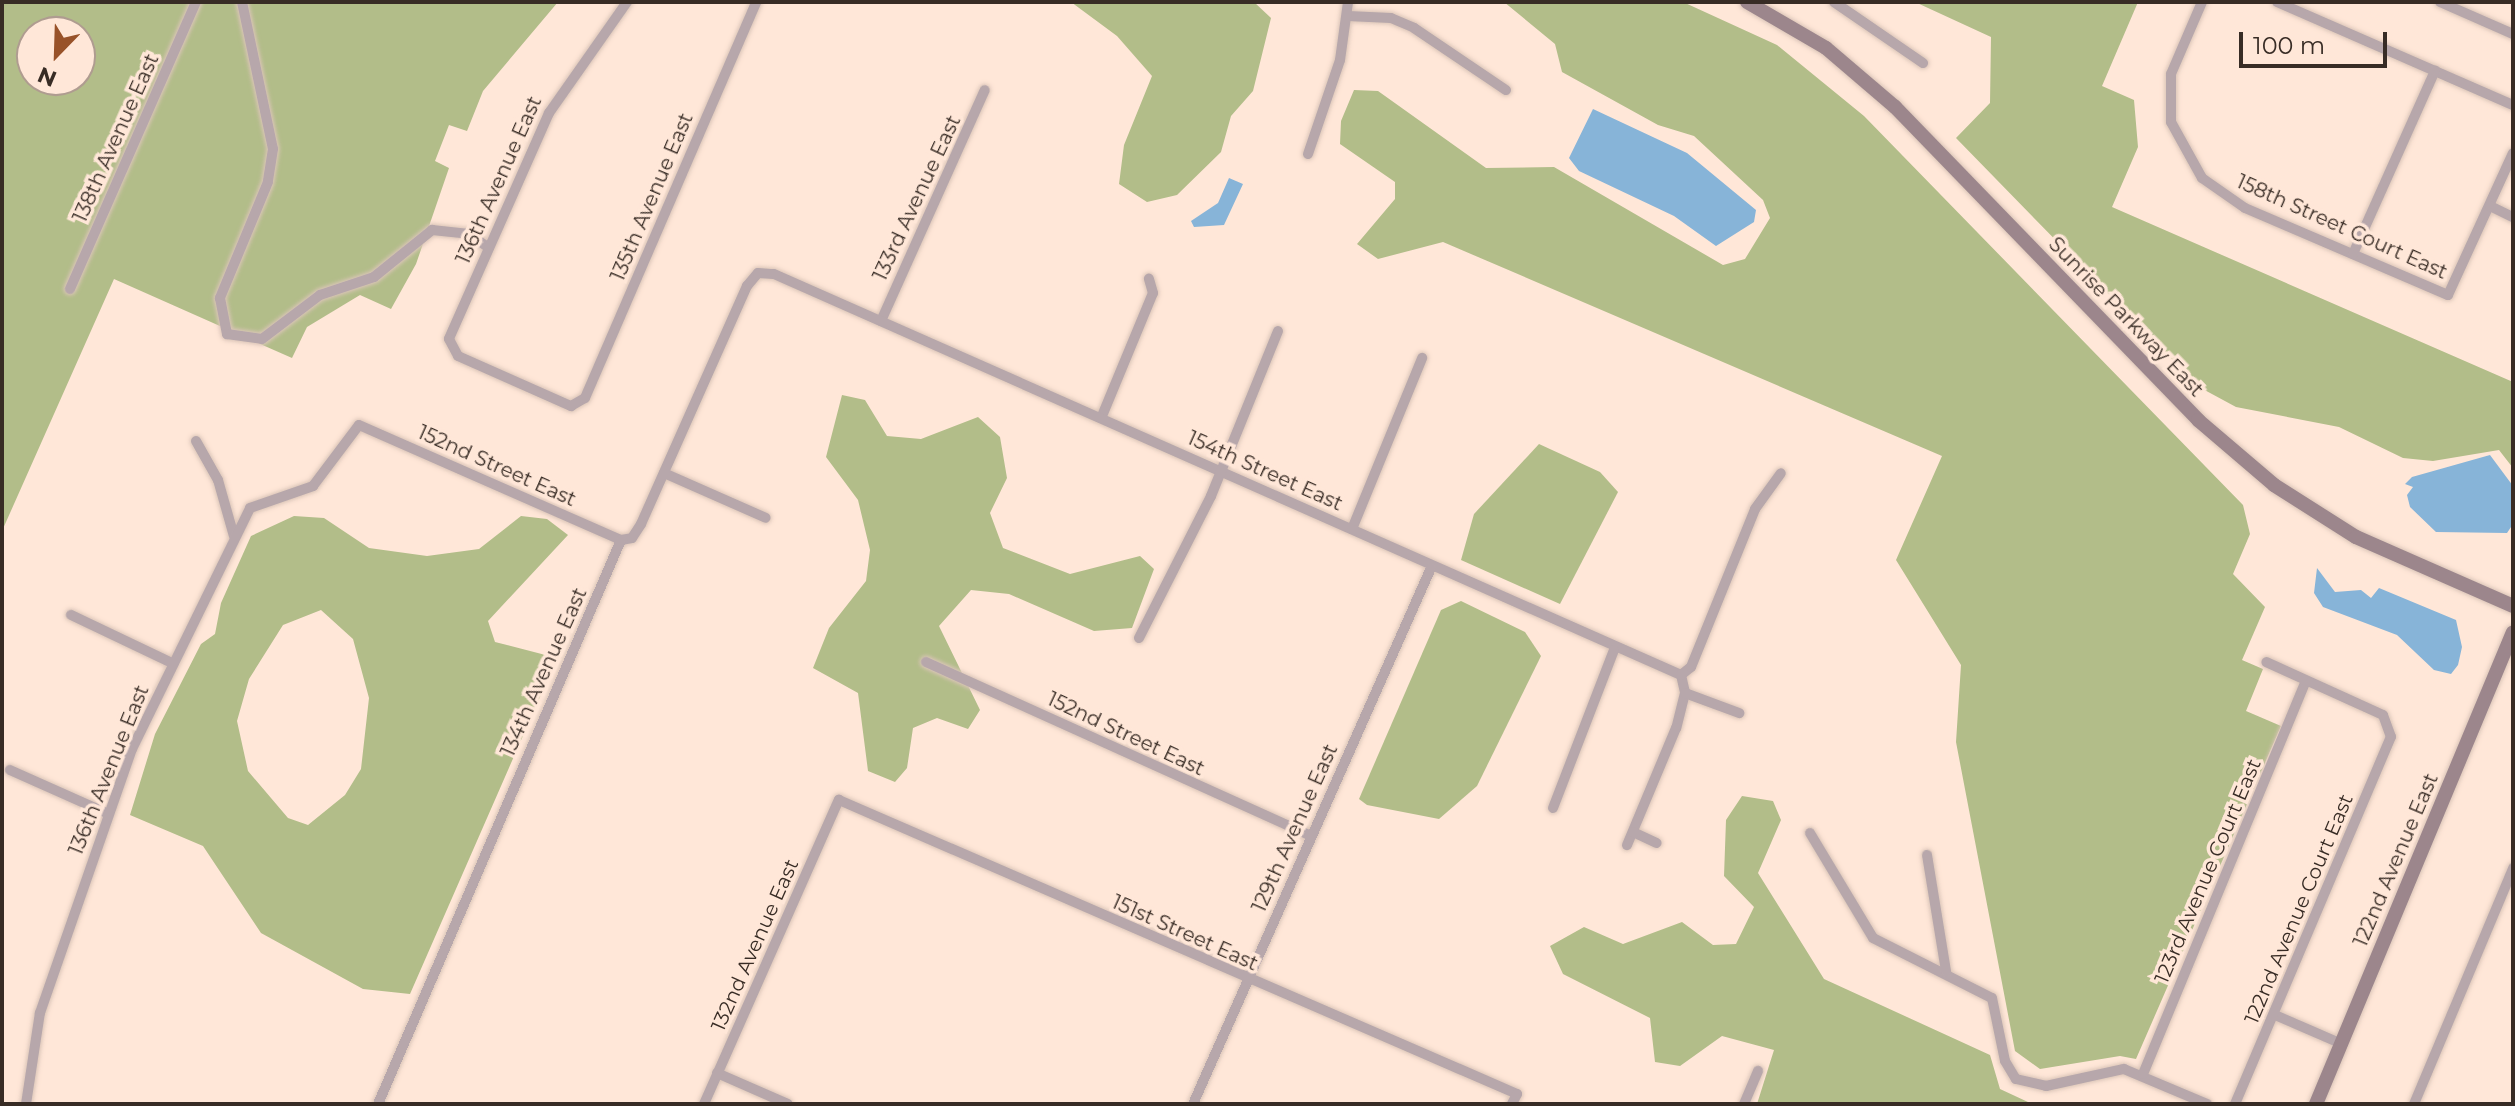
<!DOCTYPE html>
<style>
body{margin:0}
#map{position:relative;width:2515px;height:1106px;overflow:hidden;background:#ffe7d8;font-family:Montserrat,sans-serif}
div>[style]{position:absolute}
.forest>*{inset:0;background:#b2bd89}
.water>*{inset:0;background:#87b4d8}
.roads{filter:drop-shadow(0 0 2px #dbc5b8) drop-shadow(0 0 2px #dbc5b8)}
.street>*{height:10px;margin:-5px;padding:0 5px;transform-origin:5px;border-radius:5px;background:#b7a7ab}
.secondary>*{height:14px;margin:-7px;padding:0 7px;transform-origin:7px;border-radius:7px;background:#9c868c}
span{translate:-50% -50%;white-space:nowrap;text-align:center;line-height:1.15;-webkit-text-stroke:7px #ffe7d8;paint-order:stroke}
.street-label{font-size:20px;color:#382c25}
.frame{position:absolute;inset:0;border:4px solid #382c25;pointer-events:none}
.north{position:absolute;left:16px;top:16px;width:80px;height:80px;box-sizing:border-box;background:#ffe7d8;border:2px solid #af9c90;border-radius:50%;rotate:203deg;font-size:22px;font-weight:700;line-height:32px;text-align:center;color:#382c25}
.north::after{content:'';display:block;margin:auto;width:28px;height:36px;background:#985229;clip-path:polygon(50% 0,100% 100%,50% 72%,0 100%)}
.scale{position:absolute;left:2239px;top:32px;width:148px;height:36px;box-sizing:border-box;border:4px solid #382c25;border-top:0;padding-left:10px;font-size:24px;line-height:28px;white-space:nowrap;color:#382c25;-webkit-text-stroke:6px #ffe7d8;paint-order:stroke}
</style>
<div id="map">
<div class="forest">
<div style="clip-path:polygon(evenodd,2px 2px,558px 2px,483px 91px,467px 131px,449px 125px,435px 161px,449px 168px,416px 264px,391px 309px,360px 295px,307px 327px,292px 358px,114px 279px,2px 531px,2px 2px,32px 32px,80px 32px,80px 80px,32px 80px,32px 32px)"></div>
<div style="clip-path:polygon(1071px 2px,1254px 2px,1271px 18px,1253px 91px,1231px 116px,1221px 152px,1177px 195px,1147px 202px,1119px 184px,1124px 145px,1152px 76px,1117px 36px)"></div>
<div style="clip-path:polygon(1504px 2px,1683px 2px,1777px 45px,1864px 116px,2243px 505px,2250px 534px,2233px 574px,2265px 607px,2242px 660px,2263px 669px,2246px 711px,2281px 726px,2136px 1059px,2120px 1056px,2040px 1069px,2015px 1051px,1956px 742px,1961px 665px,1896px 560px,1942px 456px,1443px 242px,1378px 259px,1357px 244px,1395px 199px,1395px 182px,1340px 144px,1341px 121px,1354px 90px,1378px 91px,1486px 168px,1554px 167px,1723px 265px,1745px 259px,1770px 218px,1763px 200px,1694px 136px,1658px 125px,1562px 72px,1555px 44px)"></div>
<div style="clip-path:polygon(2138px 2px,2102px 86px,2134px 100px,2138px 147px,2112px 207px,2513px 382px,2513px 468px,2499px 450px,2433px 461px,2403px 458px,2339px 427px,2236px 407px,2199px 387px,1956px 138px,1990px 103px,1991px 37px,1915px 2px)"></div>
<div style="clip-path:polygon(842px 395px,865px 400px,887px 436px,921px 439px,978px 417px,1000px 437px,1007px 478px,990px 513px,1003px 548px,1070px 574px,1140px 556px,1154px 569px,1132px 628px,1094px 631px,1009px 594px,971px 590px,939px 626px,980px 710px,968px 729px,937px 718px,913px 728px,907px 768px,895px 782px,868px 771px,858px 693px,813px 668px,829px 628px,866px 581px,870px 550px,858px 500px,826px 457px)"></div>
<div style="clip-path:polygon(1539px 444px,1600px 472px,1618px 492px,1560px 604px,1461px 560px,1474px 514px)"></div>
<div style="clip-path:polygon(evenodd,294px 516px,324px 518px,369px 548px,427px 556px,479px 549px,521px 516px,547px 519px,568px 535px,488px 621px,495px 642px,557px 658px,410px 994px,363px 989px,261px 933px,203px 846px,130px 815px,155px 734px,201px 644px,215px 634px,221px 603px,251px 536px,294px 516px,321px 610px,353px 639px,369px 698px,361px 769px,345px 795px,308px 825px,288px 818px,248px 771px,237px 721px,249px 679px,283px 625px,321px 610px)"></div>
<div style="clip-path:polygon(1461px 601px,1525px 632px,1541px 656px,1477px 786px,1439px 819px,1367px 805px,1359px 799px,1441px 610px)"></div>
<div style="clip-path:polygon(1742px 796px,1773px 801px,1781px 820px,1758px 873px,1824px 979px,1990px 1055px,2000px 1089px,2028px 1102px,2105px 1104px,1757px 1104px,1774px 1050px,1722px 1036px,1680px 1066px,1655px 1062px,1650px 1018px,1563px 974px,1550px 946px,1584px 927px,1623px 944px,1682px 922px,1713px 945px,1736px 944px,1754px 907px,1724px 876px,1726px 820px)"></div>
</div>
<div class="water">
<div style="clip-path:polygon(1593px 109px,1687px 153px,1756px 210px,1754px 222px,1716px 246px,1674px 216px,1579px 171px,1569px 158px)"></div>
<div style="clip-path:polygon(1229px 178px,1243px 184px,1224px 225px,1194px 227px,1191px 221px,1218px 203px)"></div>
<div style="clip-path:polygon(2490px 455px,2513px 486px,2513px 524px,2507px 533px,2436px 532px,2410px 507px,2407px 495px,2413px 487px,2405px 484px,2412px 477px)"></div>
<div style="clip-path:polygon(2317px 568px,2335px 592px,2361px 590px,2371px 598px,2379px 588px,2456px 620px,2462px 647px,2458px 665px,2451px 674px,2434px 670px,2397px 635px,2323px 607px,2314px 593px)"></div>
</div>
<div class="roads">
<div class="street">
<div style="left:242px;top:2px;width:150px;rotate:78.1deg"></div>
<div style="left:273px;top:149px;width:33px;rotate:99deg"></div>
<div style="left:268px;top:182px;width:126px;rotate:112.5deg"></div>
<div style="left:220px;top:298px;width:37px;rotate:79deg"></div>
<div style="left:227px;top:334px;width:35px;rotate:8deg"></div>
<div style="left:262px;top:339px;width:73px;rotate:-37.2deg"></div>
<div style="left:320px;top:295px;width:57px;rotate:-18.4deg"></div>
<div style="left:374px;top:277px;width:75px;rotate:-39deg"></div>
<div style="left:432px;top:230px;width:37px;rotate:6deg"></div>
<div style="left:469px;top:234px;width:24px;rotate:35deg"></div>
<div style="left:627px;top:2px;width:136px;rotate:125.1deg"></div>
<div style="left:549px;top:113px;width:247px;rotate:113.9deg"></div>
<div style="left:449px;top:339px;width:19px;rotate:62deg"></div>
<div style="left:458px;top:356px;width:124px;rotate:23.9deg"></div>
<div style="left:571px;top:406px;width:16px;rotate:-30deg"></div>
<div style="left:585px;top:398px;width:431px;rotate:-66.6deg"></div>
<div style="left:1834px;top:2px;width:108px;rotate:34.4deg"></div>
<div style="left:2202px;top:2px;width:78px;rotate:113.3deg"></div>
<div style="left:2171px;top:74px;width:48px;rotate:90deg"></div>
<div style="left:2171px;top:122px;width:64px;rotate:61deg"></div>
<div style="left:2202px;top:178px;width:52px;rotate:34.9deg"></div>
<div style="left:2245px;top:208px;width:221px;rotate:23.2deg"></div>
<div style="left:2448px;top:295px;width:156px;rotate:-65.4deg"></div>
<div style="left:2277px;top:2px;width:257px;rotate:23.6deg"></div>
<div style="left:2440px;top:2px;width:80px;rotate:23.7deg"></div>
<div style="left:1348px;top:16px;width:43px;rotate:2.7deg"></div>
<div style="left:1391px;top:18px;width:25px;rotate:23deg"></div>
<div style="left:1414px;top:28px;width:111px;rotate:34deg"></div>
<div style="left:1308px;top:154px;width:99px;rotate:-71.2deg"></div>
<div style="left:1340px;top:60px;width:59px;rotate:-82.1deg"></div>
<div style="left:2490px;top:206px;width:25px;rotate:26deg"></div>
<div style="left:2353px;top:254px;width:201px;rotate:-65.9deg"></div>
<div style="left:70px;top:289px;width:313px;rotate:-66.3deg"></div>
<div style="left:881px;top:321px;width:253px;rotate:-65.8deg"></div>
<div style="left:1102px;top:416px;width:133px;rotate:-67.5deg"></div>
<div style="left:1153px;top:293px;width:15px;rotate:-106deg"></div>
<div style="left:196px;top:441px;width:45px;rotate:60.6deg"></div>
<div style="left:218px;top:480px;width:58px;rotate:74.1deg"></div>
<div style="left:664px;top:473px;width:111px;rotate:23.8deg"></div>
<div style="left:1352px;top:529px;width:185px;rotate:-67.7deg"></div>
<div style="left:621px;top:540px;width:11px;rotate:-10deg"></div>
<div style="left:632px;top:538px;width:17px;rotate:-57deg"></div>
<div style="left:641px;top:524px;width:261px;rotate:-66deg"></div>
<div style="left:747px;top:286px;width:17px;rotate:-50deg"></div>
<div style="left:758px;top:273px;width:16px;rotate:4deg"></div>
<div style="left:774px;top:274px;width:992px;rotate:23.85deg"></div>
<div style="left:1681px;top:675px;width:18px;rotate:77deg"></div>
<div style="left:1685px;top:693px;width:36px;rotate:104deg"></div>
<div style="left:1676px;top:728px;width:127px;rotate:112.7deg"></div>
<div style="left:71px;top:615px;width:112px;rotate:25.4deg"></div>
<div style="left:1139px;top:638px;width:159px;rotate:-63.1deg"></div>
<div style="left:1211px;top:496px;width:178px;rotate:-67.9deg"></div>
<div style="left:926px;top:662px;width:422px;rotate:24.3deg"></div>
<div style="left:1681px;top:675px;width:13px;rotate:-39deg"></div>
<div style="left:1691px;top:667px;width:170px;rotate:-67.9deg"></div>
<div style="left:1755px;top:509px;width:44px;rotate:-54.2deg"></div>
<div style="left:1685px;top:693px;width:58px;rotate:20.3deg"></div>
<div style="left:10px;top:770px;width:108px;rotate:24deg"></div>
<div style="left:1553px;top:808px;width:169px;rotate:-68.9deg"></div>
<div style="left:1633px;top:832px;width:26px;rotate:25deg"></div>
<div style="left:1810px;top:833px;width:122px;rotate:59deg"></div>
<div style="left:1873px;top:938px;width:133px;rotate:26.8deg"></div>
<div style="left:1992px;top:998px;width:64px;rotate:78.3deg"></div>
<div style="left:2005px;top:1061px;width:21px;rotate:59deg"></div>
<div style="left:2016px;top:1079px;width:31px;rotate:13deg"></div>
<div style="left:2046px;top:1086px;width:80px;rotate:-12.3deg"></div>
<div style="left:2124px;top:1069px;width:90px;rotate:22.9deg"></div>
<div style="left:1927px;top:855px;width:118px;rotate:80.7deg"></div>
<div style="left:2275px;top:1015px;width:73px;rotate:23.4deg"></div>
<div style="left:717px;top:1073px;width:77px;rotate:23.6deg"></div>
<div style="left:2143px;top:1074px;width:425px;rotate:-67.5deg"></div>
<div style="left:26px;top:1104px;width:92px;rotate:-81.3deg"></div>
<div style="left:40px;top:1013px;width:280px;rotate:-70.8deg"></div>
<div style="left:132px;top:749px;width:268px;rotate:-63.9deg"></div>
<div style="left:250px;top:508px;width:67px;rotate:-19.2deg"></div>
<div style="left:313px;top:486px;width:76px;rotate:-53deg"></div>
<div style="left:359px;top:425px;width:286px;rotate:23.7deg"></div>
<div style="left:378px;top:1104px;width:614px;rotate:-66.69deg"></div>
<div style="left:704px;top:1104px;width:333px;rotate:-66.1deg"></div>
<div style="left:839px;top:800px;width:739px;rotate:23.44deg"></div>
<div style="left:1517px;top:1094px;width:11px;rotate:117deg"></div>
<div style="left:1193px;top:1104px;width:586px;rotate:-66.06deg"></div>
<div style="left:1744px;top:1104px;width:36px;rotate:-67deg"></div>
<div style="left:2235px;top:1104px;width:399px;rotate:-67deg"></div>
<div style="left:2391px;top:737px;width:23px;rotate:-110deg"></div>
<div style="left:2383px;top:715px;width:128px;rotate:-155.6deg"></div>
<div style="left:2414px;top:1104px;width:256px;rotate:-67.2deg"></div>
</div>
<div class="secondary">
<div style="left:1747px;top:2px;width:91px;rotate:30.2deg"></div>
<div style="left:1826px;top:48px;width:91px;rotate:40.5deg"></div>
<div style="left:1895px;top:107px;width:436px;rotate:45.9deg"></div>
<div style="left:2198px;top:420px;width:100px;rotate:40.5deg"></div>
<div style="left:2274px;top:485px;width:97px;rotate:32.4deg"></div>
<div style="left:2356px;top:537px;width:171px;rotate:23.7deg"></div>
<div style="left:2316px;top:1104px;width:511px;rotate:-67.35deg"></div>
</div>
</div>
<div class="street-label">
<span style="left:116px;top:138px;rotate:-66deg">138th Avenue East</span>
<span style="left:499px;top:180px;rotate:-66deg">136th Avenue East</span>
<span style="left:652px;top:197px;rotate:-67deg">135th Avenue East</span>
<span style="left:917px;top:198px;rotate:-65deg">133rd Avenue East</span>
<span style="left:2342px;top:227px;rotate:24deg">158th Street Court East</span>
<span style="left:2126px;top:317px;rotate:46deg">Sunrise Parkway East</span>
<span style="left:497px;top:466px;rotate:24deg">152nd Street East</span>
<span style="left:1265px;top:471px;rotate:24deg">154th Street East</span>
<span style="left:544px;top:672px;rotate:-66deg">134th Avenue East</span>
<span style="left:1126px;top:734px;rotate:25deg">152nd Street East</span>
<span style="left:109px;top:770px;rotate:-68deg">136th Avenue East</span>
<span style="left:1295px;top:828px;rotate:-66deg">129th Avenue East</span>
<span style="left:2396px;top:860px;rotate:-67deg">122nd Avenue East</span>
<span style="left:2208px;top:871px;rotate:-67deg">123rd Avenue Court East</span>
<span style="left:2299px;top:909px;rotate:-67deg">122nd Avenue Court East</span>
<span style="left:1185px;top:933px;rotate:24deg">151st Street East</span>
<span style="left:755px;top:945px;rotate:-66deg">132nd Avenue East</span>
</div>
<div class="frame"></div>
<div class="north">N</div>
<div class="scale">100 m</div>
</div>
